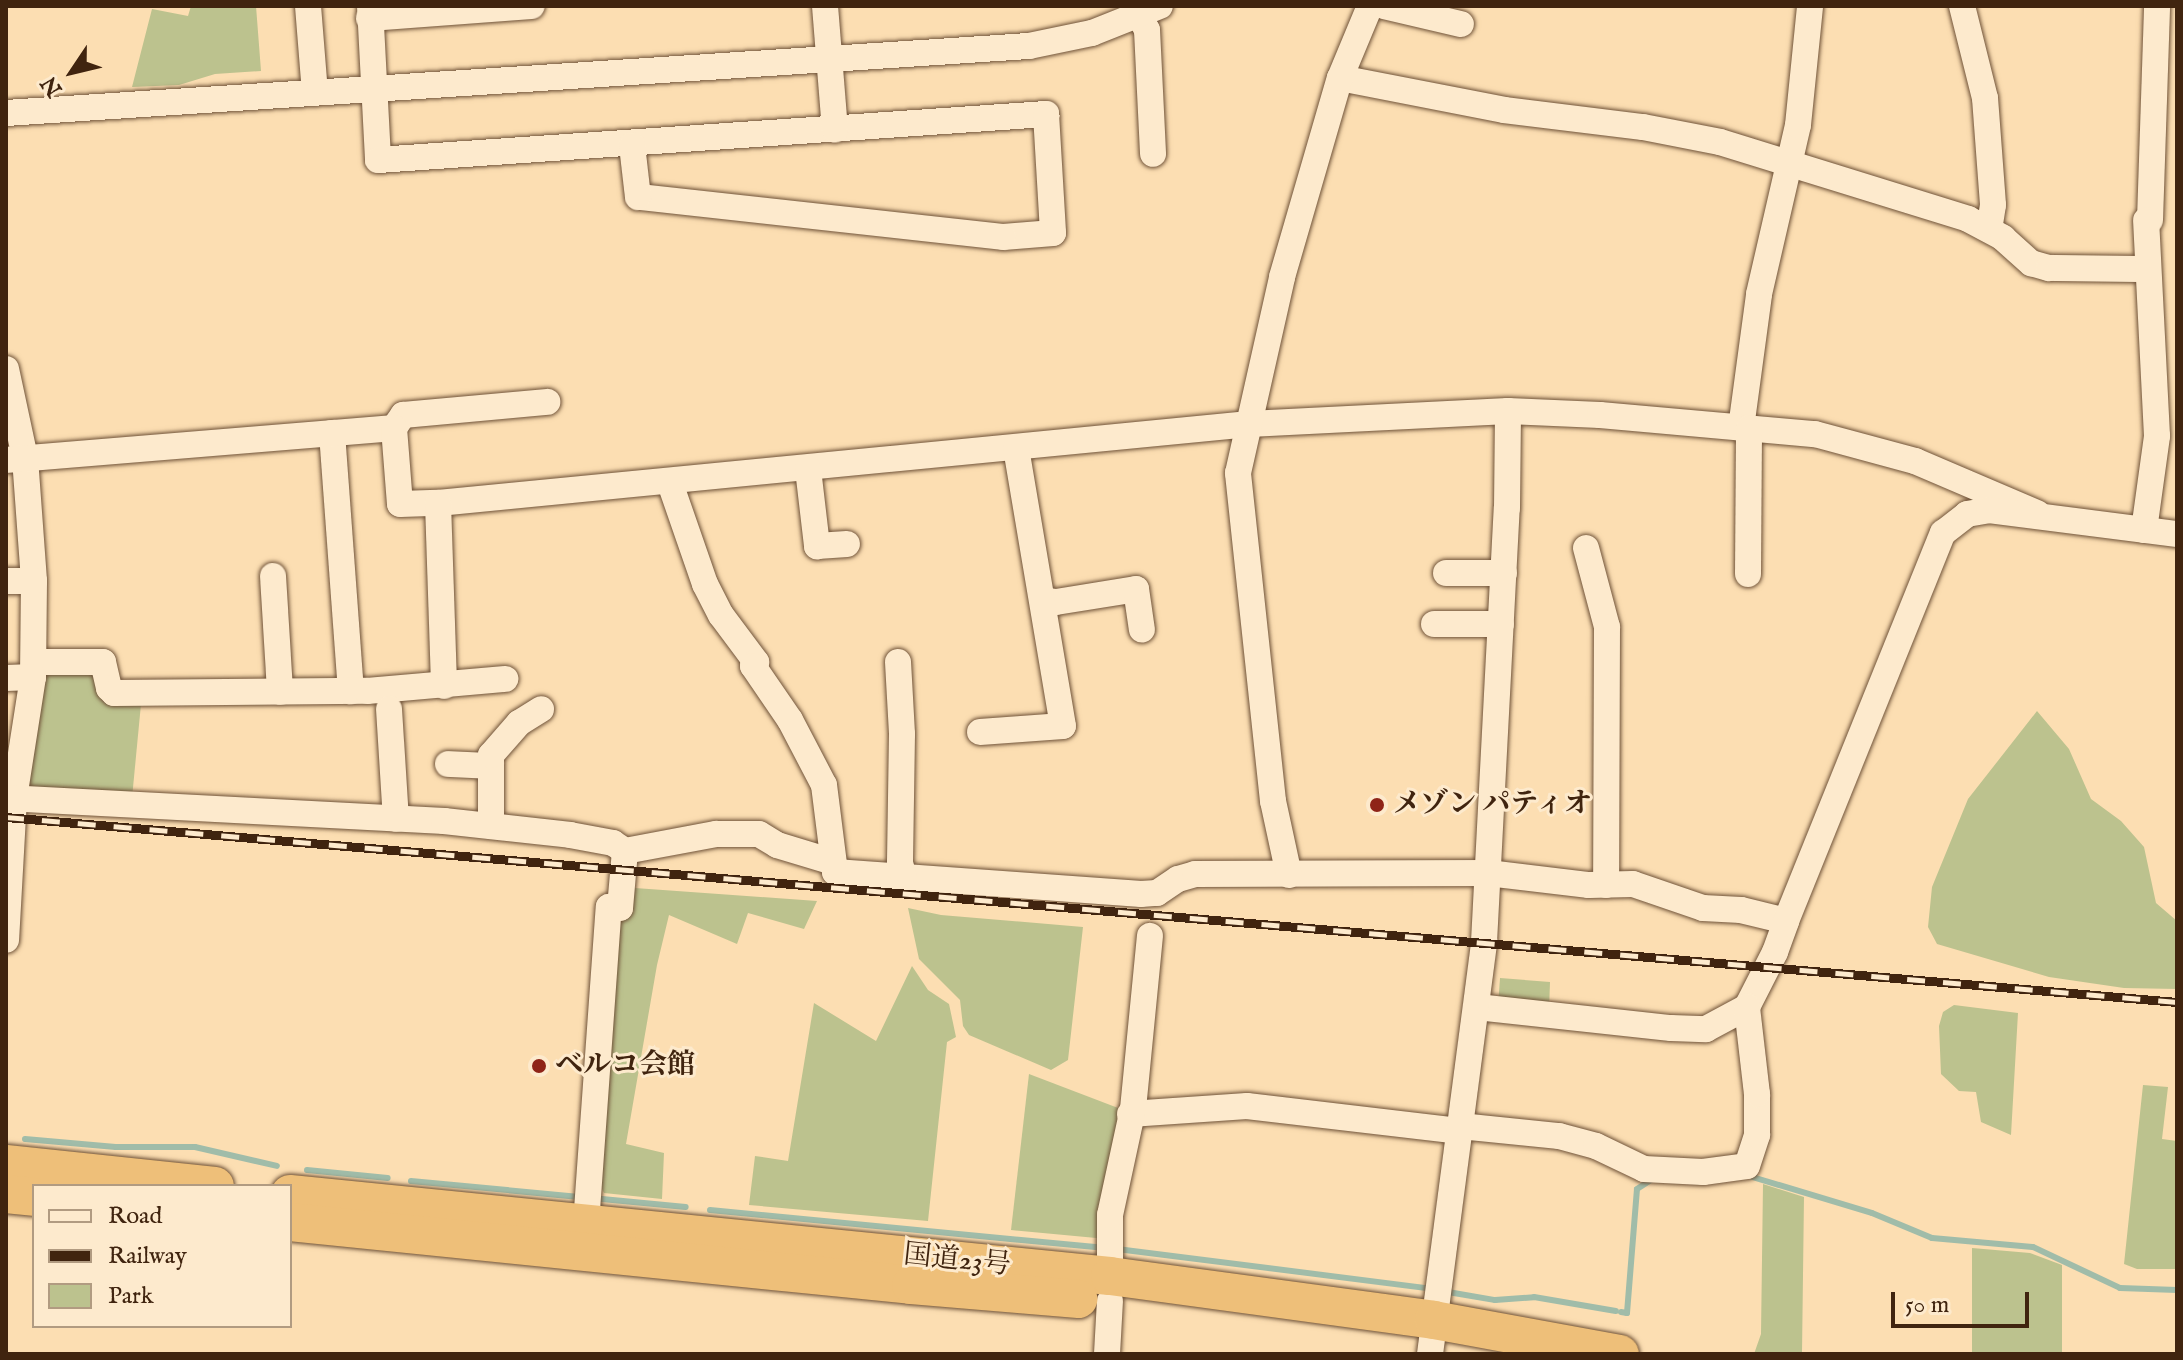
<!DOCTYPE html>
<meta charset="utf-8">
<style>
body{margin:0}
#map{position:relative;width:2183px;height:1360px;overflow:hidden;background:#fcdeb2;font-family:"IM FELL English","Noto Serif JP",serif}
div>[style]{position:absolute}
.green>*{inset:0;background:#bcc28e}
.stream>*{height:6px;margin:-3px;padding:0 3px;transform-origin:3px;border-radius:3px;background:#a0bca9}
.roads{filter:drop-shadow(0 0 2px #6f5238) drop-shadow(0 0 2px #6f5238)}
.minor>*{height:26px;margin:-13px;padding:0 13px;transform-origin:13px;border-radius:13px;background:#fdeacd}
.highway>*{height:38px;margin:-19px;padding:0 19px;transform-origin:19px;border-radius:19px;background:#eebf79}
.rail>*{height:9px;margin-top:-4.5px;transform-origin:0;background:repeating-linear-gradient(90deg,#fdeacd 0 18px,#40240f 0 36px);box-sizing:border-box;border-block:2px solid #40240f}
.dots>*{width:22px;height:22px;translate:-50% -50%;box-sizing:border-box;border:4px solid #fdeacd;border-radius:50%}
span{translate:-50% -50%;white-space:nowrap;text-align:center;line-height:1.15;-webkit-text-stroke:6px #fdeacd;paint-order:stroke}
.poi-label{font-size:28px;color:#40240f;font-weight:700}
.left{translate:0 -50%;text-align:left}
.street-label{font-size:28px;color:#40240f}
.frame{position:absolute;inset:0;border:8px solid #40240f;pointer-events:none}
.legend{position:absolute;left:32px;top:1184px;width:260px;height:144px;box-sizing:border-box;background:#fdeacd;border:2px solid #b19b81;margin:0;padding:10px 14px;list-style:none;font-size:24px;color:#40240f}
.legend li{display:flex;align-items:center;gap:16px;height:40px}
.legend b{width:40px;border:2px solid #b19b81}
.north{position:absolute;left:32px;top:32px;width:80px;height:80px;-webkit-text-stroke:6px #fdeacd;paint-order:stroke;rotate:235deg;font-size:22px;font-weight:700;line-height:32px;text-align:center;color:#40240f}
.north::after{content:'';display:block;margin:auto;width:28px;height:36px;background:#40240f;clip-path:polygon(50% 0,100% 100%,50% 72%,0 100%)}
.scale{position:absolute;left:1891px;top:1292px;width:138px;height:36px;box-sizing:border-box;border:4px solid #40240f;border-top:0;padding-left:10px;font-size:24px;line-height:28px;white-space:nowrap;color:#40240f;-webkit-text-stroke:6px #fdeacd;paint-order:stroke}
</style>
<div id="map">
<div class="green">
<div style="clip-path:polygon(191px 6px,256px 6px,261px 71px,215px 74px,179px 85px,132px 87px,152px 9px,188px 16px)"></div>
<div style="clip-path:polygon(96px 667px,141px 704px,132px 798px,28px 787px,45px 671px)"></div>
<div style="clip-path:polygon(2037px 711px,2069px 749px,2091px 799px,2121px 821px,2144px 847px,2156px 903px,2177px 921px,2177px 989px,2124px 988px,2049px 977px,1937px 944px,1928px 927px,1932px 887px,1968px 799px)"></div>
<div style="clip-path:polygon(635px 888px,817px 901px,804px 929px,748px 913px,737px 944px,669px 915px,657px 965px,626px 1144px,664px 1153px,662px 1199px,604px 1193px,601px 1187px,621px 911px)"></div>
<div style="clip-path:polygon(908px 908px,941px 915px,1083px 927px,1068px 1060px,1051px 1070px,969px 1035px,963px 1026px,960px 1000px,919px 959px)"></div>
<div style="clip-path:polygon(912px 966px,928px 990px,949px 1004px,956px 1037px,947px 1042px,928px 1221px,749px 1205px,755px 1156px,788px 1161px,814px 1003px,876px 1041px)"></div>
<div style="clip-path:polygon(1500px 978px,1550px 982px,1549px 1010px,1498px 1007px)"></div>
<div style="clip-path:polygon(1954px 1005px,2018px 1013px,2011px 1135px,1981px 1122px,1976px 1092px,1959px 1091px,1941px 1074px,1939px 1026px,1943px 1012px)"></div>
<div style="clip-path:polygon(1029px 1074px,1126px 1111px,1107px 1239px,1011px 1230px)"></div>
<div style="clip-path:polygon(2143px 1085px,2168px 1087px,2162px 1139px,2177px 1141px,2177px 1269px,2137px 1269px,2124px 1264px)"></div>
<div style="clip-path:polygon(1763px 1184px,1804px 1197px,1802px 1354px,1754px 1354px,1761px 1334px)"></div>
<div style="clip-path:polygon(1972px 1248px,2030px 1253px,2062px 1265px,2062px 1354px,1972px 1354px)"></div>
</div>
<div class="stream">
<div style="left:25px;top:1139px;width:91px;rotate:5deg"></div>
<div style="left:116px;top:1147px;width:79px"></div>
<div style="left:195px;top:1147px;width:84px;rotate:13deg"></div>
<div style="left:307px;top:1170px;width:81px;rotate:5.6deg"></div>
<div style="left:1749px;top:1176px;width:128px;rotate:16.7deg"></div>
<div style="left:1872px;top:1213px;width:65px;rotate:22.6deg"></div>
<div style="left:1932px;top:1238px;width:101px;rotate:5.1deg"></div>
<div style="left:2033px;top:1247px;width:96px;rotate:25.2deg"></div>
<div style="left:2120px;top:1288px;width:57px;rotate:2deg"></div>
<div style="left:411px;top:1181px;width:169px;rotate:5.4deg"></div>
<div style="left:602px;top:1199px;width:84px;rotate:5.4deg"></div>
<div style="left:710px;top:1210px;width:395px;rotate:5.5deg"></div>
<div style="left:1117px;top:1249px;width:312px;rotate:7.2deg"></div>
<div style="left:1448px;top:1292px;width:48px;rotate:9.7deg"></div>
<div style="left:1495px;top:1300px;width:39px;rotate:-4deg"></div>
<div style="left:1534px;top:1297px;width:83px;rotate:9.7deg"></div>
<div style="left:1621px;top:1312px;width:6px;rotate:9deg"></div>
<div style="left:1627px;top:1313px;width:124px;rotate:-85.4deg"></div>
<div style="left:1637px;top:1189px;width:17px;rotate:-33deg"></div>
</div>
<div class="roads">
<div class="minor">
<div style="left:308px;top:6px;width:87px;rotate:85.4deg"></div>
<div style="left:370px;top:6px;width:154px;rotate:87deg"></div>
<div style="left:378px;top:160px;width:670px;rotate:-3.94deg"></div>
<div style="left:1046px;top:114px;width:119px;rotate:86.6deg"></div>
<div style="left:1053px;top:233px;width:50px;rotate:175.4deg"></div>
<div style="left:1003px;top:237px;width:367px;rotate:-173.7deg"></div>
<div style="left:638px;top:197px;width:52px;rotate:-96.6deg"></div>
<div style="left:825px;top:6px;width:124px;rotate:85.4deg"></div>
<div style="left:1384px;top:6px;width:79px;rotate:13.2deg"></div>
<div style="left:1962px;top:6px;width:95px;rotate:76deg"></div>
<div style="left:1985px;top:98px;width:107px;rotate:85.7deg"></div>
<div style="left:1993px;top:205px;width:25px;rotate:99deg"></div>
<div style="left:1139px;top:15px;width:17px;rotate:62deg"></div>
<div style="left:1147px;top:30px;width:124px;rotate:87.2deg"></div>
<div style="left:369px;top:18px;width:163px;rotate:-4.2deg"></div>
<div style="left:1340px;top:78px;width:167px;rotate:11deg"></div>
<div style="left:1504px;top:110px;width:140px;rotate:7deg"></div>
<div style="left:1643px;top:127px;width:78px;rotate:11deg"></div>
<div style="left:1720px;top:142px;width:260px;rotate:17.2deg"></div>
<div style="left:1968px;top:219px;width:40px;rotate:28deg"></div>
<div style="left:2003px;top:238px;width:38px;rotate:42deg"></div>
<div style="left:2031px;top:263px;width:19px;rotate:16deg"></div>
<div style="left:2049px;top:268px;width:97px;rotate:0.6deg"></div>
<div style="left:6px;top:113px;width:1025px;rotate:-3.75deg"></div>
<div style="left:1029px;top:46px;width:64px;rotate:-11.7deg"></div>
<div style="left:1092px;top:33px;width:73px;rotate:-21.7deg"></div>
<div style="left:2150px;top:220px;width:214px;rotate:-88.1deg"></div>
<div style="left:6px;top:369px;width:91px;rotate:77.9deg"></div>
<div style="left:25px;top:458px;width:123px;rotate:85.8deg"></div>
<div style="left:34px;top:581px;width:96px;rotate:90.6deg"></div>
<div style="left:33px;top:677px;width:122px;rotate:98.9deg"></div>
<div style="left:14px;top:798px;width:142px;rotate:93.2deg"></div>
<div style="left:394px;top:428px;width:16px;rotate:-55deg"></div>
<div style="left:403px;top:415px;width:145px;rotate:-5.2deg"></div>
<div style="left:1741px;top:428px;width:135px;rotate:-82.3deg"></div>
<div style="left:1759px;top:294px;width:173px;rotate:-77deg"></div>
<div style="left:1798px;top:125px;width:120px;rotate:-84.2deg"></div>
<div style="left:332px;top:433px;width:259px;rotate:85.8deg"></div>
<div style="left:6px;top:460px;width:389px;rotate:-4.7deg"></div>
<div style="left:394px;top:428px;width:76px;rotate:85.5deg"></div>
<div style="left:400px;top:504px;width:38px;rotate:-2deg"></div>
<div style="left:438px;top:503px;width:815px;rotate:-5.56deg"></div>
<div style="left:1249px;top:424px;width:259px;rotate:-2.9deg"></div>
<div style="left:1508px;top:411px;width:92px;rotate:2.5deg"></div>
<div style="left:1600px;top:415px;width:216px;rotate:5.1deg"></div>
<div style="left:1815px;top:434px;width:104px;rotate:15.1deg"></div>
<div style="left:1915px;top:461px;width:133px;rotate:23.1deg"></div>
<div style="left:808px;top:469px;width:78px;rotate:83.3deg"></div>
<div style="left:817px;top:546px;width:30px;rotate:-4deg"></div>
<div style="left:670px;top:483px;width:107px;rotate:70.9deg"></div>
<div style="left:705px;top:584px;width:35px;rotate:63deg"></div>
<div style="left:721px;top:615px;width:59px;rotate:53.3deg"></div>
<div style="left:756px;top:662px;width:5px;rotate:127deg"></div>
<div style="left:753px;top:666px;width:65px;rotate:55.6deg"></div>
<div style="left:790px;top:720px;width:73px;rotate:62.4deg"></div>
<div style="left:824px;top:785px;width:88px;rotate:82.8deg"></div>
<div style="left:835px;top:872px;width:307px;rotate:4.1deg"></div>
<div style="left:1141px;top:894px;width:16px;rotate:-4deg"></div>
<div style="left:1157px;top:893px;width:25px;rotate:-34deg"></div>
<div style="left:1178px;top:879px;width:18px;rotate:-16deg"></div>
<div style="left:1195px;top:874px;width:293px;rotate:-0.2deg"></div>
<div style="left:1488px;top:873px;width:102px;rotate:6.8deg"></div>
<div style="left:1589px;top:885px;width:44px;rotate:-1.3deg"></div>
<div style="left:1633px;top:884px;width:74px;rotate:18.9deg"></div>
<div style="left:1703px;top:908px;width:38px;rotate:3deg"></div>
<div style="left:1741px;top:910px;width:46px;rotate:13.7deg"></div>
<div style="left:1786px;top:921px;width:419px;rotate:-68deg"></div>
<div style="left:1943px;top:533px;width:31px;rotate:-38deg"></div>
<div style="left:1967px;top:514px;width:22px;rotate:-10deg"></div>
<div style="left:1989px;top:510px;width:190px;rotate:7.3deg"></div>
<div style="left:438px;top:503px;width:183px;rotate:88.1deg"></div>
<div style="left:2144px;top:530px;width:95px;rotate:-82.1deg"></div>
<div style="left:2157px;top:436px;width:216px;rotate:-92.9deg"></div>
<div style="left:1586px;top:548px;width:82px;rotate:75.1deg"></div>
<div style="left:1607px;top:627px;width:258px;rotate:90.2deg"></div>
<div style="left:1446px;top:573px;width:58px"></div>
<div style="left:1748px;top:574px;width:146px;rotate:-89.6deg"></div>
<div style="left:273px;top:576px;width:116px;rotate:86.5deg"></div>
<div style="left:6px;top:581px;width:28px"></div>
<div style="left:1043px;top:600px;width:13px;rotate:9deg"></div>
<div style="left:1056px;top:602px;width:81px;rotate:-9.2deg"></div>
<div style="left:1136px;top:589px;width:41px;rotate:81.7deg"></div>
<div style="left:1434px;top:624px;width:67px"></div>
<div style="left:34px;top:662px;width:69px"></div>
<div style="left:103px;top:662px;width:27px;rotate:77deg"></div>
<div style="left:109px;top:688px;width:7px;rotate:45deg"></div>
<div style="left:114px;top:693px;width:253px;rotate:-0.5deg"></div>
<div style="left:367px;top:691px;width:139px;rotate:-5deg"></div>
<div style="left:898px;top:662px;width:72px;rotate:86.8deg"></div>
<div style="left:902px;top:734px;width:129px;rotate:90.9deg"></div>
<div style="left:900px;top:863px;width:15px;rotate:74deg"></div>
<div style="left:6px;top:678px;width:27px;rotate:-2deg"></div>
<div style="left:389px;top:709px;width:110px;rotate:86.4deg"></div>
<div style="left:980px;top:732px;width:83px;rotate:-4.1deg"></div>
<div style="left:1063px;top:726px;width:282px;rotate:-99.6deg"></div>
<div style="left:448px;top:764px;width:43px;rotate:2.7deg"></div>
<div style="left:6px;top:798px;width:439px;rotate:3deg"></div>
<div style="left:444px;top:821px;width:127px;rotate:6.3deg"></div>
<div style="left:570px;top:835px;width:44px;rotate:10.5deg"></div>
<div style="left:613px;top:843px;width:14px;rotate:34deg"></div>
<div style="left:491px;top:826px;width:71px;rotate:-90deg"></div>
<div style="left:491px;top:755px;width:43px;rotate:-48.8deg"></div>
<div style="left:519px;top:723px;width:26px;rotate:-32deg"></div>
<div style="left:1289px;top:875px;width:76px;rotate:-102.2deg"></div>
<div style="left:1273px;top:801px;width:330px;rotate:-96.1deg"></div>
<div style="left:1238px;top:473px;width:201px;rotate:-77.3deg"></div>
<div style="left:1282px;top:277px;width:207px;rotate:-73.8deg"></div>
<div style="left:1340px;top:78px;width:78px;rotate:-67.4deg"></div>
<div style="left:1477px;top:1007px;width:195px;rotate:6.2deg"></div>
<div style="left:1671px;top:1028px;width:35px;rotate:2deg"></div>
<div style="left:1706px;top:1029px;width:47px;rotate:-28.2deg"></div>
<div style="left:1747px;top:1007px;width:62px;rotate:-63deg"></div>
<div style="left:1775px;top:952px;width:33px;rotate:-70deg"></div>
<div style="left:1130px;top:1114px;width:117px;rotate:-3.9deg"></div>
<div style="left:1247px;top:1106px;width:213px;rotate:6.7deg"></div>
<div style="left:1460px;top:1126px;width:100px;rotate:5.8deg"></div>
<div style="left:1559px;top:1136px;width:38px;rotate:15deg"></div>
<div style="left:1596px;top:1146px;width:53px;rotate:25.6deg"></div>
<div style="left:1644px;top:1169px;width:59px;rotate:2.9deg"></div>
<div style="left:1703px;top:1172px;width:44px;rotate:-7.8deg"></div>
<div style="left:1747px;top:1166px;width:33px;rotate:-72deg"></div>
<div style="left:1757px;top:1135px;width:41px;rotate:-90deg"></div>
<div style="left:1757px;top:1094px;width:88px;rotate:-96.6deg"></div>
<div style="left:586px;top:1224px;width:318px;rotate:-85.9deg"></div>
<div style="left:609px;top:907px;width:11px;rotate:5deg"></div>
<div style="left:620px;top:908px;width:57px;rotate:-85deg"></div>
<div style="left:625px;top:851px;width:93px;rotate:-10.6deg"></div>
<div style="left:716px;top:834px;width:43px"></div>
<div style="left:759px;top:834px;width:21px;rotate:31deg"></div>
<div style="left:777px;top:845px;width:59px;rotate:16.9deg"></div>
<div style="left:1110px;top:1276px;width:61px;rotate:-90deg"></div>
<div style="left:1110px;top:1215px;width:108px;rotate:-77.8deg"></div>
<div style="left:1133px;top:1109px;width:174px;rotate:-84.4deg"></div>
<div style="left:1107px;top:1354px;width:53px;rotate:-86.8deg"></div>
<div style="left:1430px;top:1354px;width:416px;rotate:-82.5deg"></div>
<div style="left:1484px;top:942px;width:435px;rotate:-87deg"></div>
<div style="left:1507px;top:508px;width:97px;rotate:-89.4deg"></div>
</div>
<div class="highway">
<div style="left:6px;top:1164px;width:210px;rotate:6deg"></div>
<div style="left:6px;top:1194px;width:28px;rotate:6deg"></div>
<div style="left:290px;top:1194px;width:824px;rotate:5.71deg"></div>
<div style="left:1110px;top:1276px;width:327px;rotate:7.7deg"></div>
<div style="left:1434px;top:1320px;width:189px;rotate:10.4deg"></div>
<div style="left:290px;top:1222px;width:624px;rotate:5.79deg"></div>
<div style="left:911px;top:1285px;width:168px;rotate:4.8deg"></div>
</div>
</div>
<div class="rail">
<div style="left:6px;top:817px;width:2179px;rotate:4.87deg"></div>
</div>
<div class="dots">
<div style="left:1377px;top:805px;background:#8f2418"></div>
<div style="left:539px;top:1066px;background:#8f2418"></div>
</div>
<div class="poi-label">
<span class="left" style="left:1393px;top:805px">メゾン パティオ</span>
<span class="left" style="left:555px;top:1066px">ベルコ会館</span>
</div>
<div class="street-label">
<span style="left:957px;top:1261px;rotate:6deg">国道23号</span>
</div>
<div class="frame"></div>
<ul class="legend">
<li><b style="height:10px;background:#fdeacd"></b>Road</li>
<li><b style="height:10px;background:#40240f"></b>Railway</li>
<li><b style="height:22px;background:#bcc28e"></b>Park</li>
</ul>
<div class="north">N</div>
<div class="scale">50 m</div>
</div>
